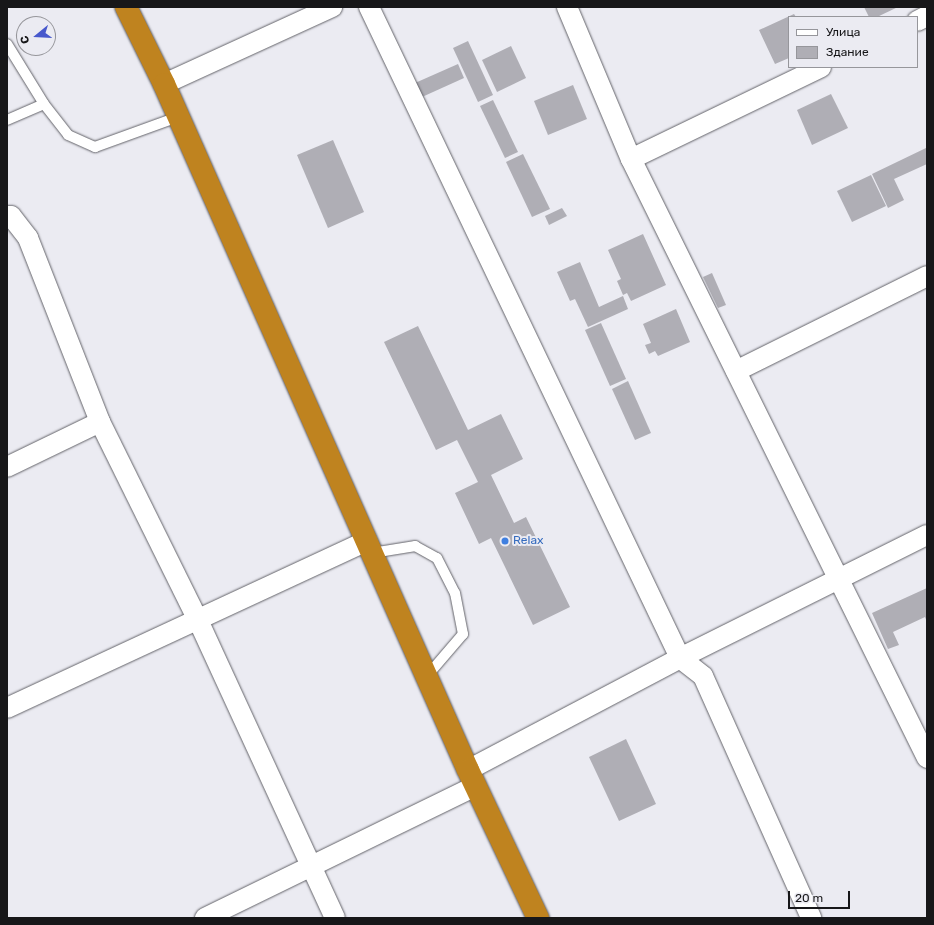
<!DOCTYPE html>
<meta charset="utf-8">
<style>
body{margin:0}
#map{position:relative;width:934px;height:925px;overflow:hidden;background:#ebebf2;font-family:Rubik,sans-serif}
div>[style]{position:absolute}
.building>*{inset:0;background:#afaeb5}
.roads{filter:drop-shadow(0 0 1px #636369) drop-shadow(0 0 1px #636369)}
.lane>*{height:10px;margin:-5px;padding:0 5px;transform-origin:5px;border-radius:5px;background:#fff}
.street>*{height:20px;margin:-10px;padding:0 10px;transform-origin:10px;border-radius:10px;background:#fff}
.highway>*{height:22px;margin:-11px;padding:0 11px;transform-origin:11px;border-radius:11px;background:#bf831f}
.dots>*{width:11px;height:11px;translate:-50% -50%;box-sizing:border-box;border:2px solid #ebebf2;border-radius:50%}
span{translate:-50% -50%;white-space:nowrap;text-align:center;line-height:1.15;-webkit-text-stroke:4px #ebebf2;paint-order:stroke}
.shop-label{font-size:12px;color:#366cbe}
.left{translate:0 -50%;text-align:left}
.frame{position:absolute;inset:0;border:8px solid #171719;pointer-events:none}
.legend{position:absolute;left:788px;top:16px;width:130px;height:52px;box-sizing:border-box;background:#ebebf2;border:1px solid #96969b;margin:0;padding:5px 7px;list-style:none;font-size:12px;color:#171719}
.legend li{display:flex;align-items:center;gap:8px;height:20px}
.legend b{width:20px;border:1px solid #96969b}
.north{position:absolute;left:16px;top:16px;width:40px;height:40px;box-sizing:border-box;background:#ebebf2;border:1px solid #96969b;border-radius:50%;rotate:252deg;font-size:11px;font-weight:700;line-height:16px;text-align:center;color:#171719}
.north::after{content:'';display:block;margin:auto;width:14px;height:18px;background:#4758cc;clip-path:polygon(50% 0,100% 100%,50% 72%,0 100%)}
.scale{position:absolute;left:788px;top:891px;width:62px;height:18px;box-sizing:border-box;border:2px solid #171719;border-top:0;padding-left:5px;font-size:12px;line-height:14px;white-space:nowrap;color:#171719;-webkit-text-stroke:3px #ebebf2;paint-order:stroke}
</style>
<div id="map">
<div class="building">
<div style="clip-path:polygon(864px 7px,898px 7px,877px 17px,869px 17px)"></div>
<div style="clip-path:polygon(794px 14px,796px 17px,789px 17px,789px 58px,775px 64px,759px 30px)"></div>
<div style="clip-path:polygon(468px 41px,493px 95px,478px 102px,453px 48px)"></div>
<div style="clip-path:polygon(511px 46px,526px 78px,497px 92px,482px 60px)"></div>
<div style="clip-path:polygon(458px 64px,464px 78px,422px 97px,415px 83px)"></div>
<div style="clip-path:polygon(573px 85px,587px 119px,548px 135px,534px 101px)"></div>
<div style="clip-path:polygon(831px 94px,848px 128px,812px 145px,797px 110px)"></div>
<div style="clip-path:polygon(493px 100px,518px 152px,505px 158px,480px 106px)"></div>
<div style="clip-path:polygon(333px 140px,364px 212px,328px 228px,297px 155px)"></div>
<div style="clip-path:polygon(926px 148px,927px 164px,894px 179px,904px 200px,888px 208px,872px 174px)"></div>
<div style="clip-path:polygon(523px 154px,550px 209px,532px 217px,506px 162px)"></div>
<div style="clip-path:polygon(871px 175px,886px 206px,852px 222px,837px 191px)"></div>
<div style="clip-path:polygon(562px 208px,567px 216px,549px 225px,545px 216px)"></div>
<div style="clip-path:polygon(643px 234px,666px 285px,631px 301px,627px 293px,623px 295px,617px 281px,621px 279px,608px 250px)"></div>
<div style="clip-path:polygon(580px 262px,599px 307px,623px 296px,628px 309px,588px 327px,575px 299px,570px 301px,557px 272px)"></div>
<div style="clip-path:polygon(712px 273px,726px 305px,718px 308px,703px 277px)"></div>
<div style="clip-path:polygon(676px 309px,690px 342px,658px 356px,655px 351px,649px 354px,645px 345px,651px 343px,643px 324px)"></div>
<div style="clip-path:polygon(601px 323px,626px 379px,610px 386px,585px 330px)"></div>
<div style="clip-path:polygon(418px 326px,468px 430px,501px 414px,523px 459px,491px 475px,514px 523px,526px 517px,570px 607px,533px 625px,491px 538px,479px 544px,455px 493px,478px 482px,457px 440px,436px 450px,384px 342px)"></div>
<div style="clip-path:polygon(628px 381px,651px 433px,635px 440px,612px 389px)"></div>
<div style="clip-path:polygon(927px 588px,927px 622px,925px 617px,893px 632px,899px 645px,888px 649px,872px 613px)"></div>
<div style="clip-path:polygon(626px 739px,656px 804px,619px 821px,589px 757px)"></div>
</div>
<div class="roads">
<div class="lane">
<div style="left:7px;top:44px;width:70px;rotate:58.3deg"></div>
<div style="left:44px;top:104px;width:39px;rotate:52deg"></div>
<div style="left:68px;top:135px;width:30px;rotate:24deg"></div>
<div style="left:95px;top:147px;width:88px;rotate:-19.9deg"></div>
<div style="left:7px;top:120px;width:40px;rotate:-23.4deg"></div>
<div style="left:372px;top:553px;width:44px;rotate:-9.2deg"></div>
<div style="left:415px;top:546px;width:25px;rotate:29deg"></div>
<div style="left:437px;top:558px;width:39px;rotate:63deg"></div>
<div style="left:455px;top:593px;width:42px;rotate:79deg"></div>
<div style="left:463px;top:634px;width:55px;rotate:130.6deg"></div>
</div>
<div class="street">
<div style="left:369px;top:7px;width:721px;rotate:64.46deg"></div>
<div style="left:680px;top:658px;width:29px;rotate:38deg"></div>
<div style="left:703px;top:676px;width:265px;rotate:65.9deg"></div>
<div style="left:567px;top:7px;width:165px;rotate:67.2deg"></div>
<div style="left:631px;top:159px;width:668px;rotate:63.7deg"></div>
<div style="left:917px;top:21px;width:11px;rotate:-27deg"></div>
<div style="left:164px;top:84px;width:185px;rotate:-24.6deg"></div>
<div style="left:631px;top:159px;width:211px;rotate:-25.8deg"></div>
<div style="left:7px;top:216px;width:4px"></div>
<div style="left:11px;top:216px;width:28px;rotate:52deg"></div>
<div style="left:28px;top:238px;width:198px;rotate:68.6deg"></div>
<div style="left:100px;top:422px;width:219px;rotate:63.7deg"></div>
<div style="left:197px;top:618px;width:330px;rotate:65.3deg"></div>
<div style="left:736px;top:371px;width:213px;rotate:-26.4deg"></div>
<div style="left:7px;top:467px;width:103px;rotate:-25.8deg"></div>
<div style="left:7px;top:708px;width:397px;rotate:-24.9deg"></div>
<div style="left:468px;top:770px;width:240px;rotate:-27.8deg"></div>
<div style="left:680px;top:658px;width:276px;rotate:-26.5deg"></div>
<div style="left:205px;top:918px;width:301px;rotate:-26deg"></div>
</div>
<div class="highway">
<div style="left:126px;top:7px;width:86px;rotate:63.7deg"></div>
<div style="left:164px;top:84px;width:750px;rotate:66.1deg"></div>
<div style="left:468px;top:770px;width:164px;rotate:64.7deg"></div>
</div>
</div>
<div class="dots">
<div style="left:505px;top:541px;background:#3f7fe0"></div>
</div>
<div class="shop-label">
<span class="left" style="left:513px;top:541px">Relax</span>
</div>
<div class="frame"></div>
<ul class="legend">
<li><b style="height:5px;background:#fff"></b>Улица</li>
<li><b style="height:11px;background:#afaeb5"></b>Здание</li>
</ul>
<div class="north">С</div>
<div class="scale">20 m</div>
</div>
